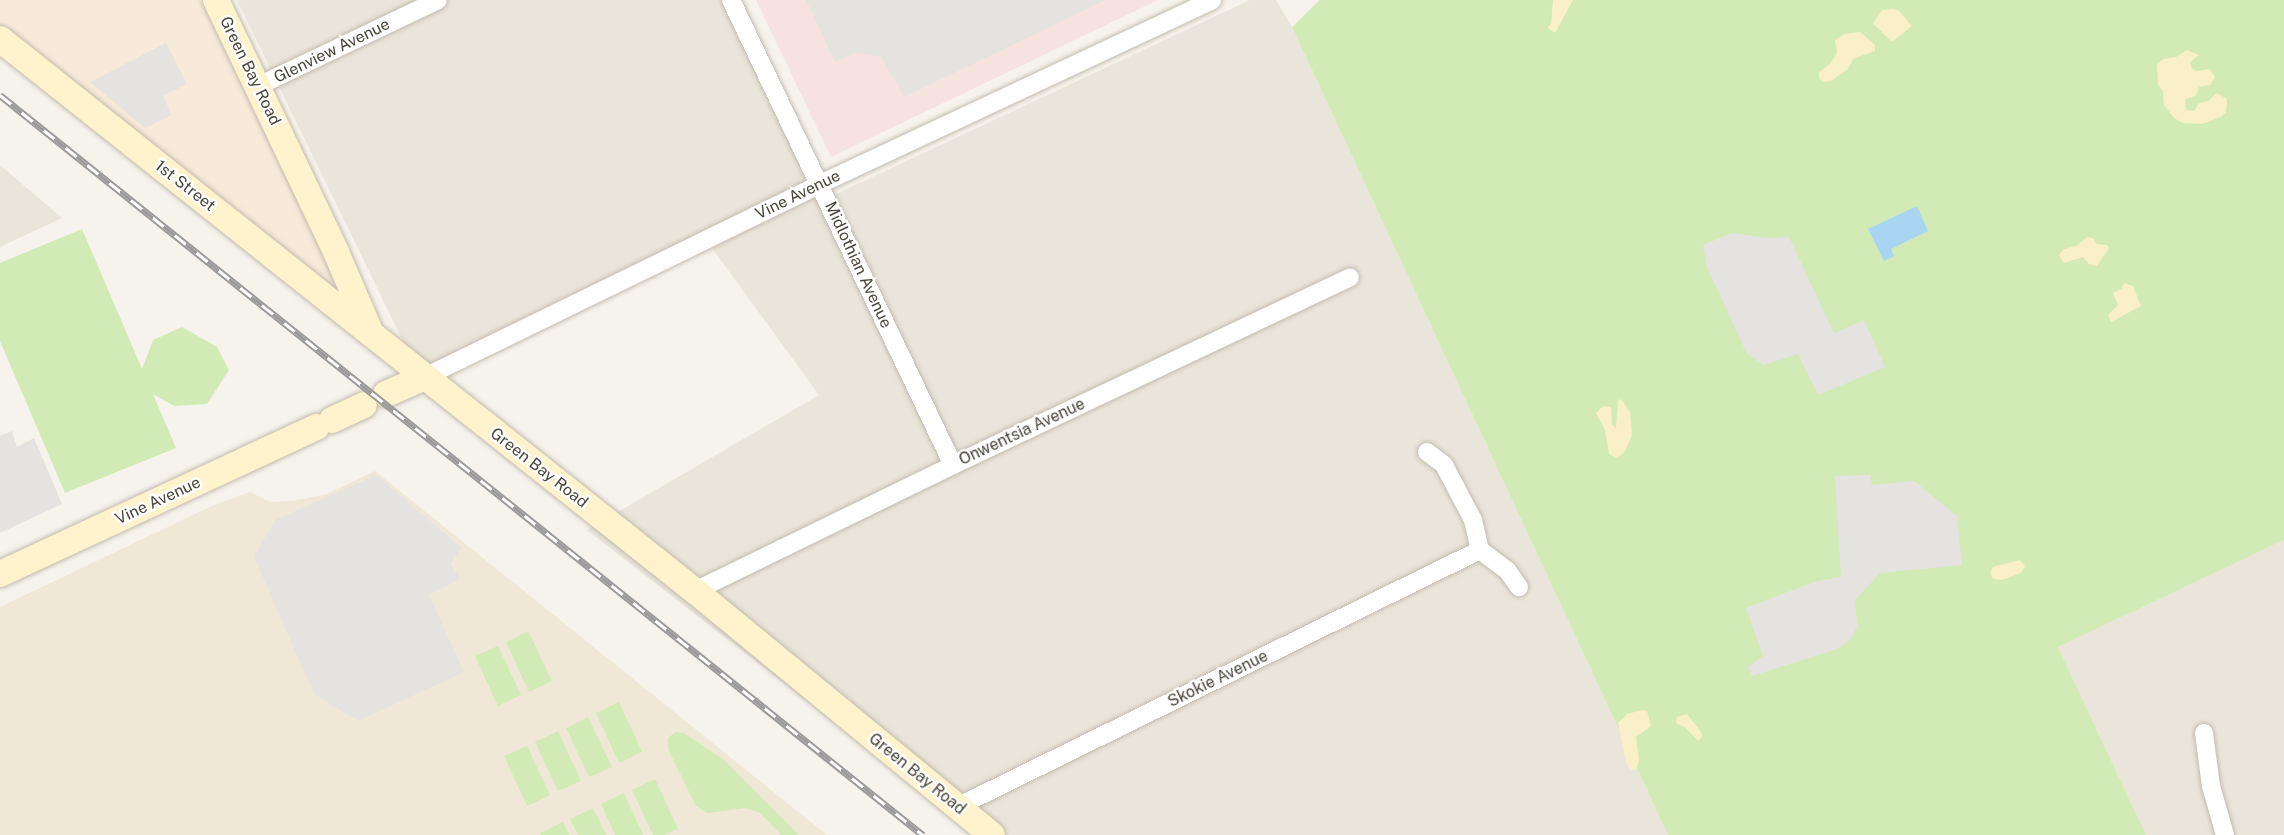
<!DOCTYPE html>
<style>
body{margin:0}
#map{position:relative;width:2284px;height:835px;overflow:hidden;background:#f6f3ec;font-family:"Public Sans",sans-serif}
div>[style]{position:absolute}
.residential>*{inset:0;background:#eae5da}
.commercial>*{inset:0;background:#f7ead8}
.education>*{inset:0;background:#efe8d6}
.medical>*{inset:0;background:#f6e3e0}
.green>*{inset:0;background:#d2eab5}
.sand>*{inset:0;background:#f9efc9}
.parking>*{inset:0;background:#e5e3e0}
.water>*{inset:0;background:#a9d4f2}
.roads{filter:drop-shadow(0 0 2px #c2bbae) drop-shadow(0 0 2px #c2bbae)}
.street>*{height:18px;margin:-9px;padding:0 9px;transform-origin:9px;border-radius:9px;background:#fff}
.secondary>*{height:26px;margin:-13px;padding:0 13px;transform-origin:13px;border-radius:13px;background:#fff3cd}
.rail>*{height:7px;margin-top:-3.5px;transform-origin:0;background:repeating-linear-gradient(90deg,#fff 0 14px,#9a9a9a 0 28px);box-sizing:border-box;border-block:2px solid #9a9a9a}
span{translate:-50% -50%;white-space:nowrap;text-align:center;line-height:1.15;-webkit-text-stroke:4.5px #fff;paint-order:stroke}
.street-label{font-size:16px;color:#4b4439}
</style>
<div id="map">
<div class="residential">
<div style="clip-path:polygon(237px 0,722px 0,819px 202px,1250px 0,1276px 0,1292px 27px,1668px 835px,979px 835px,587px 530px,819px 395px,712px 248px,417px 370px)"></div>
<div style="clip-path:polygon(0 165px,62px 218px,0 247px)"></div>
<div style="clip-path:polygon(2284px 540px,2284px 835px,2146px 835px,2058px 647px)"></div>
</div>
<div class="commercial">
<div style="clip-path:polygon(0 0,200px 0,336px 279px,328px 285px,0 26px)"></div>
</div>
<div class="education">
<div style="clip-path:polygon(375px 471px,827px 835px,0 835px,0 607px,214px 505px,250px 492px,271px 502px,293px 501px,327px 494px)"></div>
</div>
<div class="medical">
<div style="clip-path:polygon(756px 0,1158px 0,831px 157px)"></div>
</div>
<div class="green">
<div style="clip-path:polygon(1320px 0,2284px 0,2284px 540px,2058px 647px,2146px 835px,1668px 835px,1292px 27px)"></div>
<div style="clip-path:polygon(82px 229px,142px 369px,153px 340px,182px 327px,217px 347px,229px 370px,207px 404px,174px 406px,153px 394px,176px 448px,65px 493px,0 341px,0 263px)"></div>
<div style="clip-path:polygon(528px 631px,552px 681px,529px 692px,506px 642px)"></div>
<div style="clip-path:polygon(498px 646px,521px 695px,498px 706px,475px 656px)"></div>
<div style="clip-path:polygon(619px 702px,642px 752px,619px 763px,596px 713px)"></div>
<div style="clip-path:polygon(588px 717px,612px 767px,589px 777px,566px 728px)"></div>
<div style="clip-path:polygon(558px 731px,581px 781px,558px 791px,535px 742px)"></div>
<div style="clip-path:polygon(675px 732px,684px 733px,724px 760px,799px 835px,781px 835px,760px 813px,746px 808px,707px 813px,696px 806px,668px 749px,668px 738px)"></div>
<div style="clip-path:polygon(527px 746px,550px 795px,527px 806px,504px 756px)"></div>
<div style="clip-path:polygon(655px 779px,678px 829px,664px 835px,653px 835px,632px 790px)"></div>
<div style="clip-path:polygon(624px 793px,643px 835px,615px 835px,601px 804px)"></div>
<div style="clip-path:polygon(593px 808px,606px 835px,578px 835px,570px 819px)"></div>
<div style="clip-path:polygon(563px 822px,569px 835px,541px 835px,540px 833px)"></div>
</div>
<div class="sand">
<div style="clip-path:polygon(1553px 0,1573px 0,1555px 33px,1548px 28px,1551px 23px)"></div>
<div style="clip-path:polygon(1893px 9px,1899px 11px,1912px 26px,1892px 42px,1873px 23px,1882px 10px)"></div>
<div style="clip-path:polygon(1860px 32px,1875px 45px,1875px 51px,1853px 59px,1848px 69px,1831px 81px,1825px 82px,1819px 79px,1819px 72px,1830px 64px,1837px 53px,1835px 40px,1845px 34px)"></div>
<div style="clip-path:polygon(2187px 50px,2199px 55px,2190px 62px,2192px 69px,2196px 71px,2210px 69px,2215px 77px,2210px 85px,2199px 87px,2196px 96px,2185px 99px,2186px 110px,2194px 111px,2199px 103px,2209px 101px,2216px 93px,2226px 98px,2227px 103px,2226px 112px,2221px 117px,2202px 124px,2183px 123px,2174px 118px,2164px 105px,2163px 91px,2158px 85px,2157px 64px,2163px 59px,2176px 57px)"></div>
<div style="clip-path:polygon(2087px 237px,2093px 238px,2097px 244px,2107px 245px,2109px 248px,2097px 266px,2089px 264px,2083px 257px,2064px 263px,2059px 255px,2064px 249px,2076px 246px)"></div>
<div style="clip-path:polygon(2124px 283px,2133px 286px,2141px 306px,2111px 322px,2108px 315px,2118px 305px,2113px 293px,2121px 289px)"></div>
<div style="clip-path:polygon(1621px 399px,1630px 412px,1632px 435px,1624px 453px,1616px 458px,1609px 454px,1605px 430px,1596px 413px,1603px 406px,1611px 407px,1612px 425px,1616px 428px,1618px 401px)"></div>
<div style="clip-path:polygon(2020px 560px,2025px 566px,2021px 573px,2002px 580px,1993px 579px,1990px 572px,1993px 567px)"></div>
<div style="clip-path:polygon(1642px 710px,1647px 711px,1651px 726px,1636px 737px,1639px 761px,1636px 769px,1631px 770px,1626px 762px,1618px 723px,1627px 714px)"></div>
<div style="clip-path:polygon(1687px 714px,1701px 732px,1702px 736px,1698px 741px,1686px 728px,1676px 723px,1677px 717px)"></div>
</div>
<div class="parking">
<div style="clip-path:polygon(806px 0,1106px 0,904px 97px,881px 57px,855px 53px,835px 62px)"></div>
<div style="clip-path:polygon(166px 43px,187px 84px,163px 96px,172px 115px,145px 128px,90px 82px)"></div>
<div style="clip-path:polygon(1732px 233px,1767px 238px,1789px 237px,1834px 333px,1864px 320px,1885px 367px,1818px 395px,1798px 354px,1764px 365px,1747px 354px,1707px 267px,1703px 245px)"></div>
<div style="clip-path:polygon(12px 431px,17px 447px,34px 438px,62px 504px,0 533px,0 436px)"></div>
<div style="clip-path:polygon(376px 475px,462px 548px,451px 563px,460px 579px,429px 595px,464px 672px,358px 721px,314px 694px,254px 557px,275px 520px)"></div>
<div style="clip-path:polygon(1870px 475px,1872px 485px,1914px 481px,1957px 516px,1962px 565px,1880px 573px,1855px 600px,1857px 627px,1850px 640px,1837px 649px,1752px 676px,1748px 667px,1763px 656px,1746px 608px,1817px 581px,1841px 577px,1835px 476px)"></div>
</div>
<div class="water">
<div style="clip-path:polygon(1917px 206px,1928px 231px,1891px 249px,1894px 256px,1884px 261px,1868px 229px)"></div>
</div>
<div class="roads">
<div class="street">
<div style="left:731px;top:0;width:515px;rotate:64.48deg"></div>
<div style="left:258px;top:86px;width:199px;rotate:-25.5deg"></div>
<div style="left:425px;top:377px;width:440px;rotate:-26deg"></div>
<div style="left:820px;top:184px;width:433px;rotate:-25.1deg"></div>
<div style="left:1427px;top:452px;width:21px;rotate:37deg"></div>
<div style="left:1444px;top:465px;width:62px;rotate:62.2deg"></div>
<div style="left:1473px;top:520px;width:31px;rotate:77deg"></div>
<div style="left:1480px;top:550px;width:34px;rotate:37deg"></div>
<div style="left:1507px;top:570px;width:21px;rotate:55deg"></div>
<div style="left:695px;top:591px;width:287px;rotate:-26deg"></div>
<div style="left:953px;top:465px;width:439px;rotate:-25.3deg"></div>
<div style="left:2204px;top:733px;width:53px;rotate:82.5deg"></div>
<div style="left:2211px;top:786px;width:51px;rotate:74.1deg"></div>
<div style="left:957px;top:807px;width:583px;rotate:-26.17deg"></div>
</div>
<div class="secondary">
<div style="left:216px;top:0;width:279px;rotate:64.5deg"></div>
<div style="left:336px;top:252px;width:84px;rotate:66.8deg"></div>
<div style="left:0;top:39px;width:888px;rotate:38.46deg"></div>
<div style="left:695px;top:591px;width:384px;rotate:39.4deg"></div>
<div style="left:386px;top:394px;width:43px;rotate:-23.6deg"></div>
<div style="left:332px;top:420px;width:35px;rotate:-25deg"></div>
<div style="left:0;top:574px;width:349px;rotate:-24.9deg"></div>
</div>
</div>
<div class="rail">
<div style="left:0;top:95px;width:1183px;rotate:38.72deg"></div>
</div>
<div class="street-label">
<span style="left:332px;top:51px;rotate:-26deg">Glenview Avenue</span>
<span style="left:250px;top:71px;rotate:64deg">Green Bay Road</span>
<span style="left:185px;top:186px;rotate:38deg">1st Street</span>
<span style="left:798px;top:195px;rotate:-26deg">Vine Avenue</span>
<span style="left:858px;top:265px;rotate:65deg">Midlothian Avenue</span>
<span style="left:1022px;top:432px;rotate:-25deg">Onwentsia Avenue</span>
<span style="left:539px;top:468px;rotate:38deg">Green Bay Road</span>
<span style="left:158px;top:501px;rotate:-25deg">Vine Avenue</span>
<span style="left:1218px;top:679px;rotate:-26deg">Skokie Avenue</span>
<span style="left:917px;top:774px;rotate:39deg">Green Bay Road</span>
</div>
</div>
